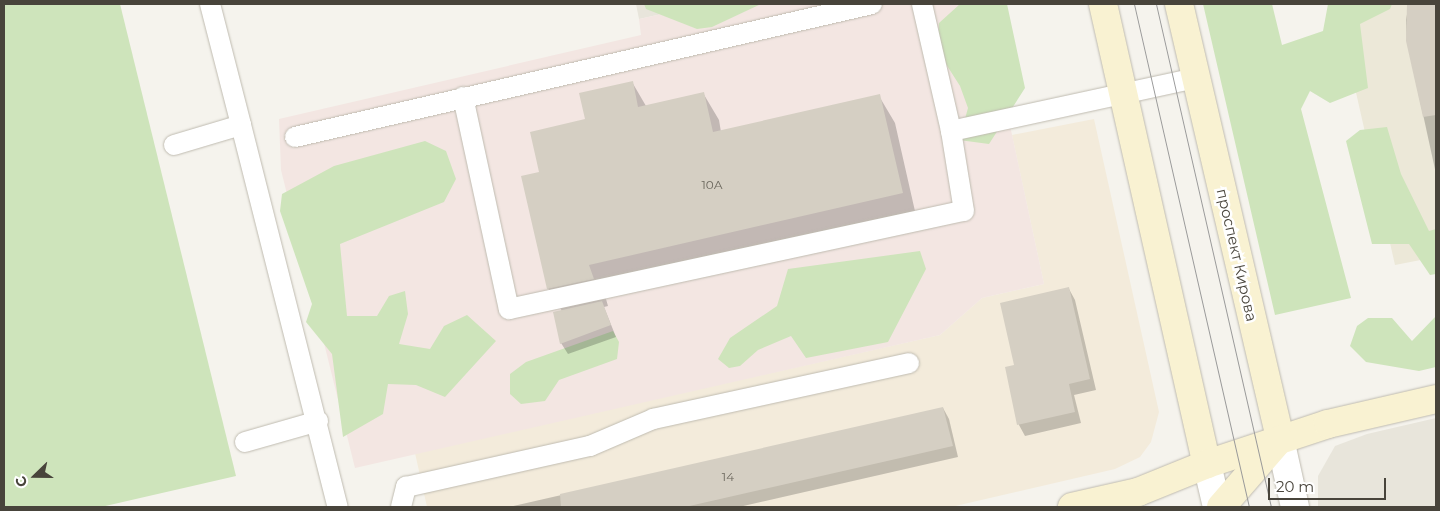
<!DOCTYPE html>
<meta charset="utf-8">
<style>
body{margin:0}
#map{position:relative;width:1440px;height:511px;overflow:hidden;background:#f5f3ed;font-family:Montserrat,sans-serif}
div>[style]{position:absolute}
.residential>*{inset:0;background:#e8e5db}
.commercial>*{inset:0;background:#f3ebdb}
.education>*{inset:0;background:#ece8d8}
.medical>*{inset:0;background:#f3e6e2}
.green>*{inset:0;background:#cee4bb}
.shadow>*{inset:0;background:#0003}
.building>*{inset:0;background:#d5cfc3}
.roads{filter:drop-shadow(0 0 1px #bfbbb0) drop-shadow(0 0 1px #bfbbb0)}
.lane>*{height:20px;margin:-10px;padding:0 10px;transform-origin:10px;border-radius:10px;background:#fff}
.street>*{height:28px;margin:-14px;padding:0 14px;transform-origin:14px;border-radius:14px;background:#fff}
.secondary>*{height:28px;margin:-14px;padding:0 14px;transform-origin:14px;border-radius:14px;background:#f9f2d2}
.tram>*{height:1px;margin:-0.5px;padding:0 0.5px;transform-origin:0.5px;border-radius:0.5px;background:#9a9a9a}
span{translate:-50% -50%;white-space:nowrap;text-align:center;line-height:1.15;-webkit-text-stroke:5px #fff;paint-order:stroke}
.number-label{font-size:12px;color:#6b675d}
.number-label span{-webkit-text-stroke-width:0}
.street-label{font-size:15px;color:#48443b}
.frame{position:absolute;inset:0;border:5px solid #48443b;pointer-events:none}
.north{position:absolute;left:10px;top:451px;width:50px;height:50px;-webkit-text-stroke:4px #fff;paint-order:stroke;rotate:248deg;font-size:14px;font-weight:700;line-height:20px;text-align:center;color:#48443b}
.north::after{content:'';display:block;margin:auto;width:18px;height:22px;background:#48443b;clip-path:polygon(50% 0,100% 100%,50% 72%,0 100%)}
.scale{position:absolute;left:1268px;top:478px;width:118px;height:22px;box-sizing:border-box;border:2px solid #48443b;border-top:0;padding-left:6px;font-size:15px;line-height:18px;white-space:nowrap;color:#48443b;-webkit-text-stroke:4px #fff;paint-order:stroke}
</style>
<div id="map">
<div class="residential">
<div style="clip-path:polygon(636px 4px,708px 4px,639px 19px)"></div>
<div style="clip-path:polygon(1436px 418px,1436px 507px,1318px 507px,1318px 476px,1335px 446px,1367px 434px)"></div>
</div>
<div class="commercial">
<div style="clip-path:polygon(1094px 119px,1159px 412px,1151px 442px,1140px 457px,1115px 469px,951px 507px,427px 507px,415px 453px,940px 335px,982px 298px,1044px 284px,1012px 135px)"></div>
</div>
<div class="education">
<div style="clip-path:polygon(1336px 4px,1436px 4px,1436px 257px,1395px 265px)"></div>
</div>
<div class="medical">
<div style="clip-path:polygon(708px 4px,984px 4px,1044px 284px,982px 298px,940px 335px,355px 468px,281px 170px,279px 119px,641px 35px,639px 19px)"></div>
</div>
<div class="green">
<div style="clip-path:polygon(4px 4px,120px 4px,236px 476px,101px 507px,4px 507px)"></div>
<div style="clip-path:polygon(644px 4px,761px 4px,712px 27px,697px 29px,646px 9px)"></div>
<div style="clip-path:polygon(960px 4px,1007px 4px,1025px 88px,989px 144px,959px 140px,968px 108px,960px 86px,937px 50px,939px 23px)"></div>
<div style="clip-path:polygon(1203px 4px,1272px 4px,1282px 45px,1323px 31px,1328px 4px,1392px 4px,1390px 9px,1360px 24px,1368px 88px,1330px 103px,1310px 91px,1301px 109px,1351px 298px,1275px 315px)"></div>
<div style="clip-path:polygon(1387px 127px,1401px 174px,1429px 231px,1436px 229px,1436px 274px,1430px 275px,1409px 244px,1372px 244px,1346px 141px,1360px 130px)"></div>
<div style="clip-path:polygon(425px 141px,446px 151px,456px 179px,444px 202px,340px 244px,347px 316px,377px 316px,389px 296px,405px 291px,408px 314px,399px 344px,430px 349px,444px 326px,467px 315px,496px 341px,445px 397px,416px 385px,388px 384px,383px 414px,343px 437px,332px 354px,306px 322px,312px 304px,280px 211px,282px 194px,334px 166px)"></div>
<div style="clip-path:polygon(920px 251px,926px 269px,888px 342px,806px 358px,791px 336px,758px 350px,740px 366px,729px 368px,718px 359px,730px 338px,777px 306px,788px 269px)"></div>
<div style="clip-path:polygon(1436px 316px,1436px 367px,1419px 371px,1366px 362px,1350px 346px,1357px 326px,1368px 318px,1392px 318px,1412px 341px)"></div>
<div style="clip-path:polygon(613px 331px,619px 342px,617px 359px,559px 380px,545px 401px,521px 404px,510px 394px,510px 374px,526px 362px)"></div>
</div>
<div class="shadow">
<div style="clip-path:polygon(1409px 4px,1436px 4px,1436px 174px,1407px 41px,1406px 20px)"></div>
<div style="clip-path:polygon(632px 82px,646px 106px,703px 93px,719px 120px,721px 132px,879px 96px,895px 123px,917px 220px,604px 292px,608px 306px,604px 307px,616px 337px,568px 354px,561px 343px,562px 311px,548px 288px,541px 173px,586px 120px)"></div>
<div style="clip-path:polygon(1069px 289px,1075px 300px,1096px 390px,1074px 395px,1081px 423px,1025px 436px,1019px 425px,1006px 368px,1016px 366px)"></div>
<div style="clip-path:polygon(943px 408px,949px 419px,958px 457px,739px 507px,509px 507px)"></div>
</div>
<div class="building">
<div style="clip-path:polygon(1407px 4px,1436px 4px,1436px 115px,1423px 117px,1406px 41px)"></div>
<div style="clip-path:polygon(633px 81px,638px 107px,704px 92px,713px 132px,880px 94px,903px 193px,589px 265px,594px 279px,547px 289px,521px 176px,539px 172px,530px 132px,585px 119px,579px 93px)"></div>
<div style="clip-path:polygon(1069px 287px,1090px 379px,1069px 384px,1075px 412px,1017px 425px,1005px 367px,1014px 365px,1000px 303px)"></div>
<div style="clip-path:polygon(602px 301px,611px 325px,560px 344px,553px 312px)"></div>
<div style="clip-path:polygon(943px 407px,953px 446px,685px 507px,561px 507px,560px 494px)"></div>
</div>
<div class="roads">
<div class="lane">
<div style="left:210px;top:4px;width:125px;rotate:75.6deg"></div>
<div style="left:922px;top:4px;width:130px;rotate:77.1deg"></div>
<div style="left:951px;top:131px;width:251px;rotate:-12.2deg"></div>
<div style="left:463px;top:97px;width:217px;rotate:77.8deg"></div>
<div style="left:509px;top:309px;width:465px;rotate:-12.2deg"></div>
<div style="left:964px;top:211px;width:81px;rotate:-99.2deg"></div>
<div style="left:295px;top:137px;width:592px;rotate:-12.98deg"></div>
<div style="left:174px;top:145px;width:70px;rotate:-16.6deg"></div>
<div style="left:241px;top:125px;width:394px;rotate:75.8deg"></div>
<div style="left:245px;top:442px;width:76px;rotate:-16deg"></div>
<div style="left:401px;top:507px;width:21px;rotate:-76deg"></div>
<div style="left:406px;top:487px;width:189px;rotate:-12.6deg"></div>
<div style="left:590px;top:446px;width:69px;rotate:-23.2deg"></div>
<div style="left:653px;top:419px;width:262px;rotate:-12.3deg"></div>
</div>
<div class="street">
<div style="left:1280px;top:439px;width:70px;rotate:77.6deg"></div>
<div style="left:1207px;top:464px;width:44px;rotate:76.9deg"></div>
</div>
<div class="secondary">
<div style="left:1103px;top:4px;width:472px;rotate:77.3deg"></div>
<div style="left:1179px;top:4px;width:447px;rotate:76.9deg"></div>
<div style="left:1072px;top:507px;width:68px;rotate:-12.8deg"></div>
<div style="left:1138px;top:492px;width:74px;rotate:-22.1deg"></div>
<div style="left:1207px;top:464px;width:127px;rotate:-18.3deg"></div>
<div style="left:1328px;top:424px;width:111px;rotate:-13deg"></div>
<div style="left:1221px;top:507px;width:89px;rotate:-49.1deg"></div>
</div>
</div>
<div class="tram">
<div style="left:1134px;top:4px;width:516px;rotate:77.12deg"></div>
<div style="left:1156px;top:4px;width:516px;rotate:77.12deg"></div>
</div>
<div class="number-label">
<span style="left:712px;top:185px">10А</span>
<span style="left:728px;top:477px">14</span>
</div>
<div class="street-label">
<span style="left:1237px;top:255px;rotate:77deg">проспект Кирова</span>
</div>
<div class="frame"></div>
<div class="north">С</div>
<div class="scale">20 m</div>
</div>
